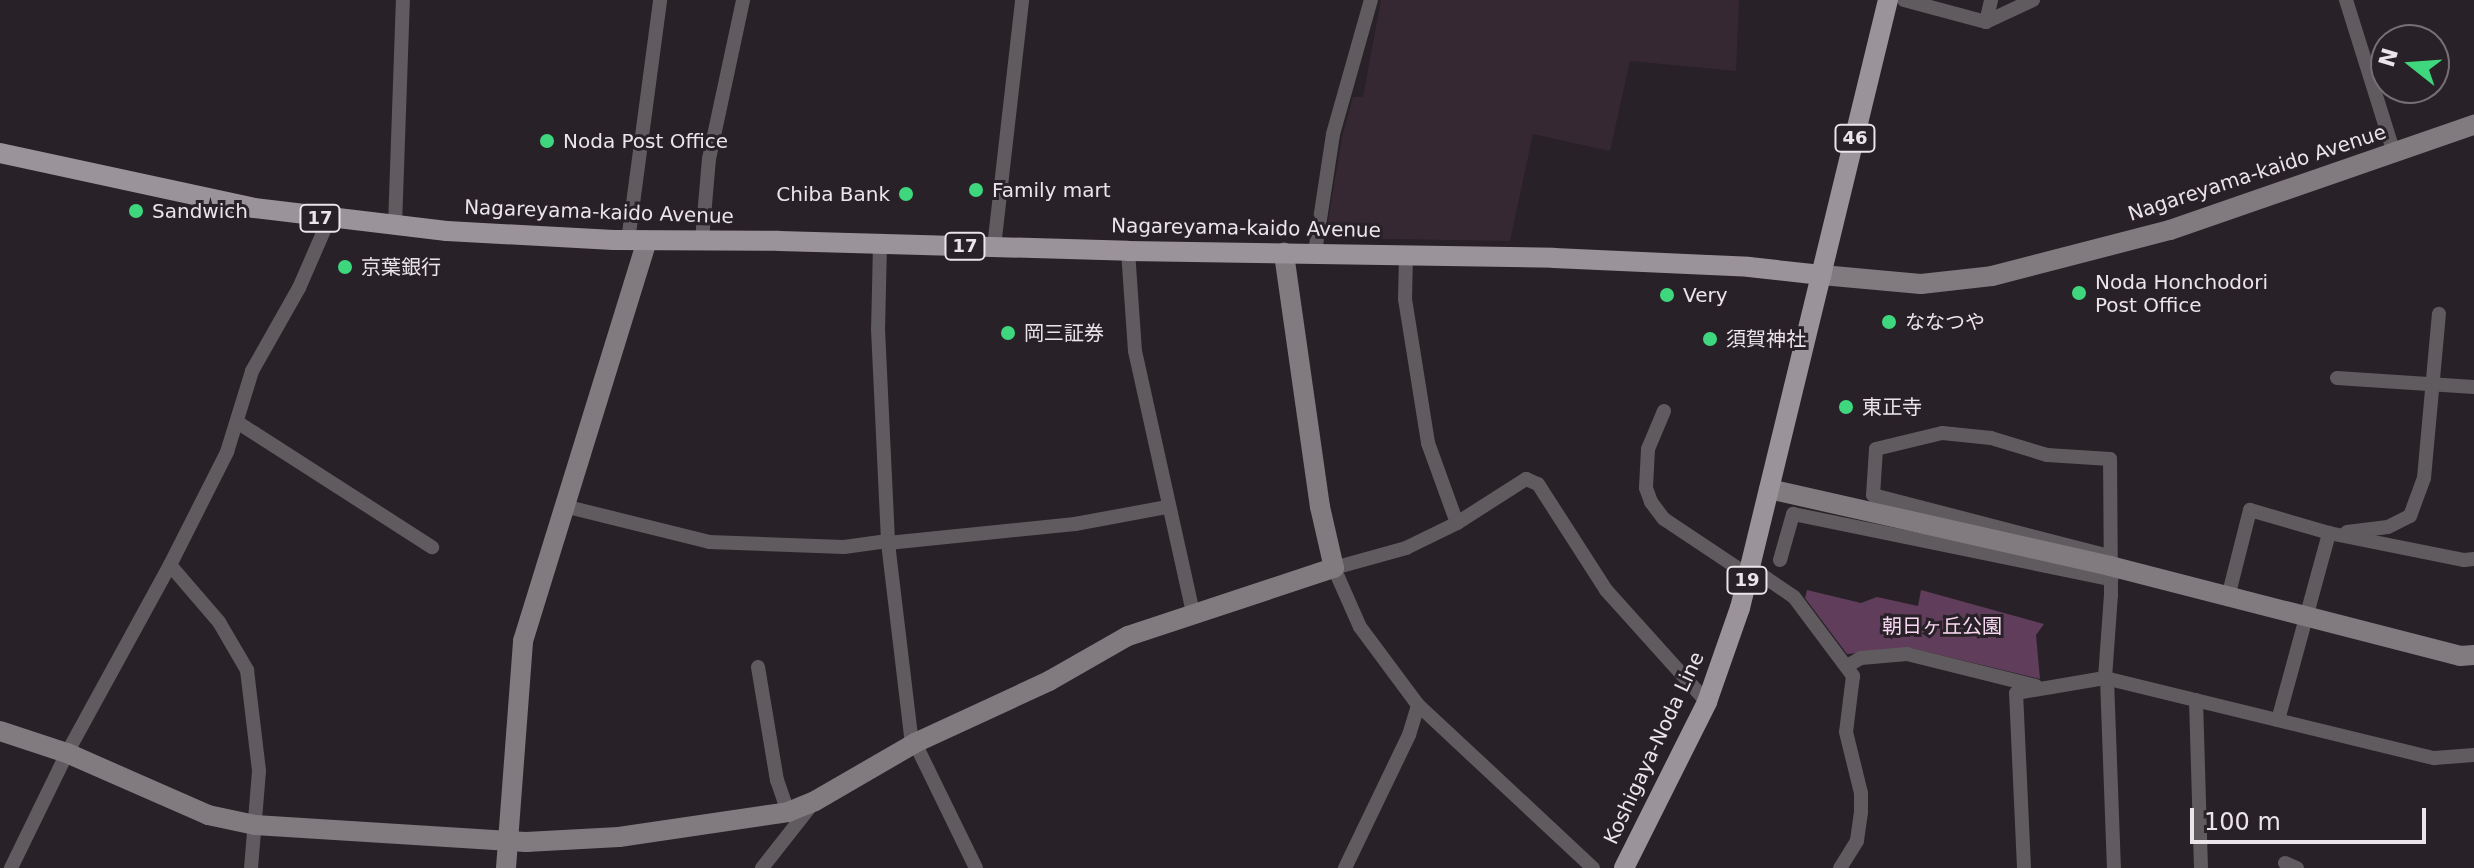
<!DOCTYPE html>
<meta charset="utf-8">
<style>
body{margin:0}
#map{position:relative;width:2474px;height:868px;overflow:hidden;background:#282127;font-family:"DejaVu Sans","Noto Sans JP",sans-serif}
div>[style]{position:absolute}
.built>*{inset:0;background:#352832}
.green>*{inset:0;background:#603d5a}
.street>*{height:14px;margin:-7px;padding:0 7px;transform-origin:7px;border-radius:7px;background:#5f5b5e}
.secondary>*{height:20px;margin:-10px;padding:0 10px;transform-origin:10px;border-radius:10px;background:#817b80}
.primary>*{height:20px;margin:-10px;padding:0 10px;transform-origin:10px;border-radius:10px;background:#9b939a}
.dots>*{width:22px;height:22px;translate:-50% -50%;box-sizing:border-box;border:4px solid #282127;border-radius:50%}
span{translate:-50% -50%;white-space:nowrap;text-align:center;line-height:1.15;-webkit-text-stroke:6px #282127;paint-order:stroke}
.shield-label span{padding:2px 6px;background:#282127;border:2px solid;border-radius:6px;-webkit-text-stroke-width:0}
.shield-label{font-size:18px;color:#ebe5e9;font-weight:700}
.poi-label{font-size:20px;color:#ebe5e9}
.left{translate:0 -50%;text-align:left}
.right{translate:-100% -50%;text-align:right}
.street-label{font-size:20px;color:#ebe5e9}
.park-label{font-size:20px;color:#f8d7f2}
.north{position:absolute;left:2370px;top:24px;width:80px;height:80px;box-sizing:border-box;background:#282127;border:2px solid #766f75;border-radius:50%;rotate:287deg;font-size:22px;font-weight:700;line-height:32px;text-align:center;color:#ebe5e9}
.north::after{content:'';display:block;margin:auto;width:28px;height:36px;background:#3fd77d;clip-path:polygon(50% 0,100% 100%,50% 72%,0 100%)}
.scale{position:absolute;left:2190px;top:808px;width:236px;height:36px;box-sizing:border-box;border:4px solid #ebe5e9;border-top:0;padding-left:10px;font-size:24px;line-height:28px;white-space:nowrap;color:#ebe5e9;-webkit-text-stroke:6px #282127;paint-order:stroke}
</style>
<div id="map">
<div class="built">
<div style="clip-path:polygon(1381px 0,1739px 0,1736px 71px,1630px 61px,1610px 151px,1533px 134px,1510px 241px,1334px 238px,1327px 227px,1342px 137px,1353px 97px,1363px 97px)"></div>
</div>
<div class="green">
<div style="clip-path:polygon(1807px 590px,1861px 603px,1877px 597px,1918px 606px,1921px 590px,2044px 624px,2036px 635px,2040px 679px,1911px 648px,1847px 654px,1805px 598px)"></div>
</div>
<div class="street">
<div style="left:1904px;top:0;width:85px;rotate:15deg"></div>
<div style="left:1986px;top:22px;width:52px;rotate:-25.1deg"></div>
<div style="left:2346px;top:0;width:160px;rotate:72.6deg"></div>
<div style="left:1986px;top:22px;width:23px;rotate:-77deg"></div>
<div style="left:395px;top:226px;width:226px;rotate:-88deg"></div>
<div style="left:702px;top:240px;width:81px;rotate:-85.1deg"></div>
<div style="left:709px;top:159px;width:163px;rotate:-77.9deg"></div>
<div style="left:628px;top:241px;width:243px;rotate:-82.4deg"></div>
<div style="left:880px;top:244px;width:85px;rotate:91.3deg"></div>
<div style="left:878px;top:329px;width:214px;rotate:87.3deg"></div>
<div style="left:888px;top:543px;width:203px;rotate:83.2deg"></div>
<div style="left:994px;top:247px;width:249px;rotate:-83.5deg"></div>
<div style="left:1128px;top:251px;width:100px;rotate:86deg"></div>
<div style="left:1135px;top:351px;width:272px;rotate:77.5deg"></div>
<div style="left:1315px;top:252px;width:119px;rotate:-81.3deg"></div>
<div style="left:1333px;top:134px;width:139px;rotate:-74.2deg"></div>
<div style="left:1406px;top:255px;width:44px;rotate:91.3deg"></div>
<div style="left:1405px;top:299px;width:146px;rotate:80.9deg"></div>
<div style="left:1428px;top:443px;width:85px;rotate:70.1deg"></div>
<div style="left:2337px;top:378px;width:137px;rotate:3.8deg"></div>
<div style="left:1664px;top:411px;width:41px;rotate:112.8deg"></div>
<div style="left:1648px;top:449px;width:39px;rotate:93deg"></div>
<div style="left:1646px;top:488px;width:15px;rotate:70deg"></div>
<div style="left:1651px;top:502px;width:21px;rotate:53deg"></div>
<div style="left:1664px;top:519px;width:101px;rotate:33.7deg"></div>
<div style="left:237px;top:422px;width:232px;rotate:32.7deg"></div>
<div style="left:564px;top:506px;width:149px;rotate:13.9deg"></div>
<div style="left:709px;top:542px;width:135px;rotate:2.1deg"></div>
<div style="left:844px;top:547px;width:44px;rotate:-7.8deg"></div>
<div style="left:2347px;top:532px;width:41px;rotate:-7deg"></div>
<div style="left:2388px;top:527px;width:25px;rotate:-27deg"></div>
<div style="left:2410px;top:516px;width:40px;rotate:-69.8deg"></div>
<div style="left:2424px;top:478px;width:165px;rotate:-84.8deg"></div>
<div style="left:888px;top:543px;width:188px;rotate:-5.8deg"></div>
<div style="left:1075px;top:524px;width:94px;rotate:-10.5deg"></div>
<div style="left:1780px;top:560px;width:48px;rotate:-74.2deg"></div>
<div style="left:1793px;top:514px;width:325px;rotate:11.6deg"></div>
<div style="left:170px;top:565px;width:75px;rotate:49.3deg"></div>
<div style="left:219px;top:622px;width:56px;rotate:59.7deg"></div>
<div style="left:247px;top:670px;width:102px;rotate:83.2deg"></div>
<div style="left:259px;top:771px;width:97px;rotate:94.7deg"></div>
<div style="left:1750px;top:567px;width:53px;rotate:34.3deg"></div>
<div style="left:1794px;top:597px;width:99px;rotate:53.2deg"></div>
<div style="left:1853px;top:676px;width:56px;rotate:97.1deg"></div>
<div style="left:1846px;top:732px;width:63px;rotate:76.2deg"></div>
<div style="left:1861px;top:793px;width:19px;rotate:90deg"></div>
<div style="left:1861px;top:812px;width:29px;rotate:98deg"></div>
<div style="left:1857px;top:841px;width:32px;rotate:122deg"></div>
<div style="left:2228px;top:597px;width:90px;rotate:-75.8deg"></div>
<div style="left:2250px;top:510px;width:82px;rotate:16.2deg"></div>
<div style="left:2329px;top:533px;width:138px;rotate:11.3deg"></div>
<div style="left:2464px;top:560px;width:10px;rotate:-6deg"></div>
<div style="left:1847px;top:666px;width:16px;rotate:-30deg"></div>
<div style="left:1861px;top:658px;width:46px;rotate:-5deg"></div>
<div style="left:1907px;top:654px;width:133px;rotate:13.9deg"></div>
<div style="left:758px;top:667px;width:115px;rotate:80.5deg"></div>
<div style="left:777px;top:780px;width:34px;rotate:71deg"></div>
<div style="left:2105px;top:678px;width:83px;rotate:-85.9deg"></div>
<div style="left:2111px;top:595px;width:136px;rotate:-90.4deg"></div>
<div style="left:2110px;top:459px;width:63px;rotate:-176.4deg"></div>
<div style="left:2047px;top:455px;width:59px;rotate:-163.1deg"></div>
<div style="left:1991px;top:438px;width:49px;rotate:-174.2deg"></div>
<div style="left:1942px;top:433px;width:68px;rotate:166.4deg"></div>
<div style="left:1876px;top:449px;width:46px;rotate:93.7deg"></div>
<div style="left:1873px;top:495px;width:244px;rotate:14.5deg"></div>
<div style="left:2107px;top:679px;width:189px;rotate:87.9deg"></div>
<div style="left:2196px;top:700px;width:168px;rotate:88.3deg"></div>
<div style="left:2278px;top:720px;width:194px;rotate:-74.7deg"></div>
<div style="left:915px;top:743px;width:139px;rotate:64deg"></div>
<div style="left:2285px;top:863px;width:13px;rotate:23deg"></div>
<div style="left:11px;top:868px;width:128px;rotate:-64deg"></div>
<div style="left:67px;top:753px;width:214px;rotate:-61.3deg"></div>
<div style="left:170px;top:565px;width:127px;rotate:-63.2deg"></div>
<div style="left:227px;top:452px;width:85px;rotate:-72.8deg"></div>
<div style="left:252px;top:371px;width:95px;rotate:-60.5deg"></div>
<div style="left:299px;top:288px;width:75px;rotate:-66.5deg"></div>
<div style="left:762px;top:868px;width:84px;rotate:-51.8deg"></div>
<div style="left:1345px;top:868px;width:148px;rotate:-64.3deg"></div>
<div style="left:1409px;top:735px;width:31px;rotate:-73deg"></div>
<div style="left:1593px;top:868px;width:239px;rotate:-137deg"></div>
<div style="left:1418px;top:705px;width:97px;rotate:-126.6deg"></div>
<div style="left:1360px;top:627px;width:64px;rotate:-113.8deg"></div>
<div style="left:1334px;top:568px;width:75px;rotate:-15.5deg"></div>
<div style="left:1406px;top:548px;width:57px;rotate:-26.1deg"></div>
<div style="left:1457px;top:523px;width:82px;rotate:-32.5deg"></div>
<div style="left:1526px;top:479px;width:13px;rotate:23deg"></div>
<div style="left:1538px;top:484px;width:126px;rotate:57.3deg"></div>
<div style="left:1606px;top:590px;width:151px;rotate:48deg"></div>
<div style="left:2024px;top:868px;width:175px;rotate:-92.6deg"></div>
<div style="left:2016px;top:693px;width:90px;rotate:-9.6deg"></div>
<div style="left:2105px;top:678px;width:339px;rotate:13.7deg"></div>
<div style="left:2434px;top:758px;width:40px;rotate:-4.3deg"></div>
</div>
<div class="secondary">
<div style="left:1822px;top:275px;width:99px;rotate:5.2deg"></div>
<div style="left:1921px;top:284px;width:71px;rotate:-6.4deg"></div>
<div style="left:1992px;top:276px;width:184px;rotate:-14.5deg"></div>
<div style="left:2170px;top:230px;width:322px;rotate:-19.1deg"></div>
<div style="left:1769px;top:489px;width:350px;rotate:12.7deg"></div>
<div style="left:2110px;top:566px;width:361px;rotate:14.4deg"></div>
<div style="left:2460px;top:656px;width:14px;rotate:-4deg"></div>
<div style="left:0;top:731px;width:71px;rotate:18.2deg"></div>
<div style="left:67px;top:753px;width:154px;rotate:23.7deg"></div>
<div style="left:208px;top:815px;width:48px;rotate:12deg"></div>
<div style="left:255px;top:825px;width:272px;rotate:3.6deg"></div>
<div style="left:526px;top:842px;width:93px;rotate:-3.1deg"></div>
<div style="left:619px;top:837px;width:171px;rotate:-8.4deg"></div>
<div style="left:788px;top:812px;width:29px;rotate:-22deg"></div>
<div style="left:815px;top:801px;width:116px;rotate:-30.1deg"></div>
<div style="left:915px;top:743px;width:148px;rotate:-24.8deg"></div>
<div style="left:1049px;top:681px;width:91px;rotate:-29.7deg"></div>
<div style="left:1128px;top:636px;width:217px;rotate:-18.3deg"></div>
<div style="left:1334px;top:568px;width:63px;rotate:-102.9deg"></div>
<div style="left:1320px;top:507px;width:257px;rotate:-98.1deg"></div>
<div style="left:506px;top:868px;width:228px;rotate:-85.7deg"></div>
<div style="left:523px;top:641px;width:419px;rotate:-72.8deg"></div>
</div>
<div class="primary">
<div style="left:0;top:153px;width:260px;rotate:12.2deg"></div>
<div style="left:254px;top:208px;width:194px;rotate:6.8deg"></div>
<div style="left:447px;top:231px;width:167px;rotate:3.1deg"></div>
<div style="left:614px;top:240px;width:165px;rotate:0.3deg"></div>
<div style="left:779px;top:241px;width:349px;rotate:1.6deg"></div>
<div style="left:1128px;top:251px;width:426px;rotate:0.9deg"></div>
<div style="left:1554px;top:258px;width:195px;rotate:2.6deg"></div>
<div style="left:1749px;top:267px;width:73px;rotate:6.3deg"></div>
<div style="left:1624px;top:868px;width:186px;rotate:-63.4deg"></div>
<div style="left:1707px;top:702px;width:100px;rotate:-70.7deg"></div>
<div style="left:1740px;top:608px;width:626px;rotate:-76.32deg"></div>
</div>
<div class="dots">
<div style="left:547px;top:141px;background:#3fd77d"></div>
<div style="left:976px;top:190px;background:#3fd77d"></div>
<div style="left:906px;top:194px;background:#3fd77d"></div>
<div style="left:136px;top:211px;background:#3fd77d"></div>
<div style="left:345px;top:267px;background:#3fd77d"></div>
<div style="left:2079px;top:293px;background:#3fd77d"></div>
<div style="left:1667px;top:295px;background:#3fd77d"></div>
<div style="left:1889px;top:322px;background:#3fd77d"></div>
<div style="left:1008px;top:333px;background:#3fd77d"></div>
<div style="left:1710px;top:339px;background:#3fd77d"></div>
<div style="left:1846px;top:407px;background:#3fd77d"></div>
</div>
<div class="shield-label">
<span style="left:1855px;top:138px">46</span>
<span style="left:320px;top:218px">17</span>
<span style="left:965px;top:246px">17</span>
<span style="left:1747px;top:580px">19</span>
</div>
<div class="poi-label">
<span class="left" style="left:563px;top:141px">Noda Post Office</span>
<span class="left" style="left:992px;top:190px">Family mart</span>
<span class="right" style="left:890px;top:194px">Chiba Bank</span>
<span class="left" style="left:152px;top:211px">Sandwich</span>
<span class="left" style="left:361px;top:267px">京葉銀行</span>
<span class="left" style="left:2095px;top:294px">Noda Honchodori<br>Post Office</span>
<span class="left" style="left:1683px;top:295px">Very</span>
<span class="left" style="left:1905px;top:322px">ななつや</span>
<span class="left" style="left:1024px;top:333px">岡三証券</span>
<span class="left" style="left:1726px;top:339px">須賀神社</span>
<span class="left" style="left:1862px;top:407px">東正寺</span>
</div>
<div class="street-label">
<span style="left:2257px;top:173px;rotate:-18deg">Nagareyama-kaido Avenue</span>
<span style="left:599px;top:212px;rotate:2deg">Nagareyama-kaido Avenue</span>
<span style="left:1246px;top:228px;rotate:1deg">Nagareyama-kaido Avenue</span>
<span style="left:1654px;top:748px;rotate:-65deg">Koshigaya-Noda Line</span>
</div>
<div class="park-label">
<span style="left:1942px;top:626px">朝日ヶ丘公園</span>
</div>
<div class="north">N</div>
<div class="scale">100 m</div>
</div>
